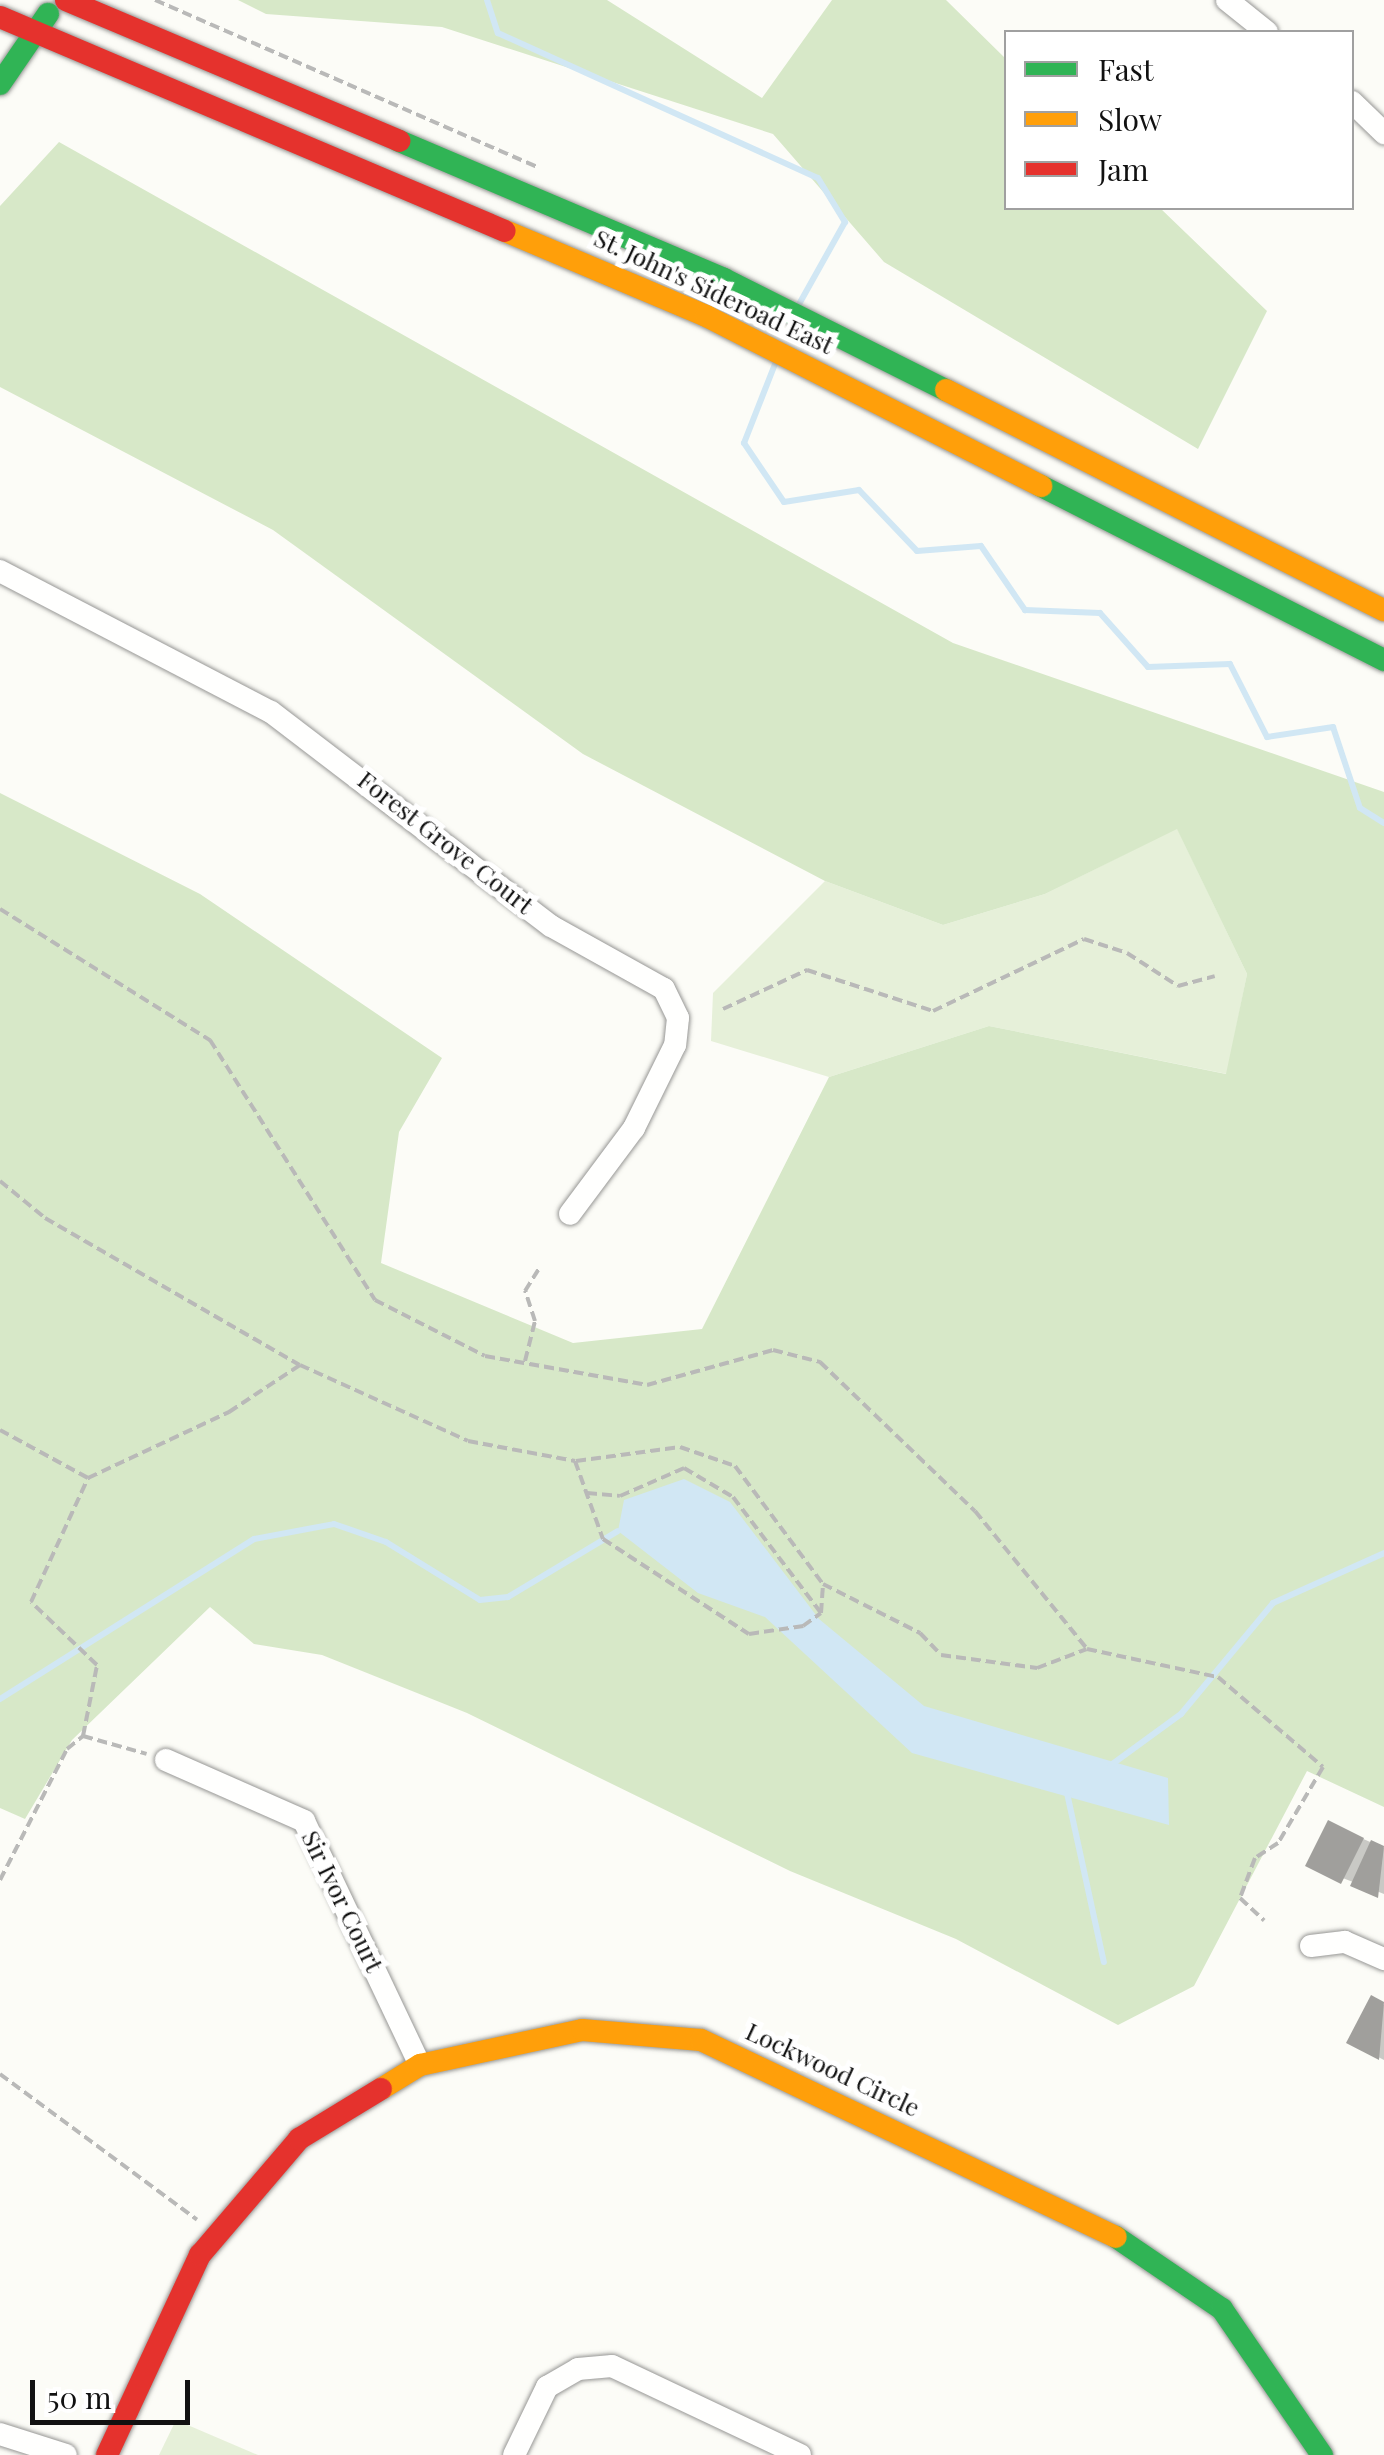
<!DOCTYPE html>
<style>
body{margin:0}
#map{position:relative;width:1384px;height:2455px;overflow:hidden;background:#fcfcf7;font-family:"Playfair Display",serif}
div>[style]{position:absolute}
.green>*{inset:0;background:#e6f0d9}
.forest>*{inset:0;background:#d7e8c8}
.water>*{inset:0;background:#d1e7f4}
.shadow>*{inset:0;background:#0003}
.stream>*{height:6px;margin:-3px;padding:0 3px;transform-origin:3px;border-radius:3px;background:#d1e7f4}
.building>*{inset:0;background:#a09f9c}
.path>*{height:4px;margin-top:-2px;transform-origin:0;background:repeating-linear-gradient(90deg,#b9b9b8 0 10px,transparent 0 15px)}
.roads{filter:drop-shadow(0 0 2px #979795) drop-shadow(0 0 2px #979795)}
.street>*{height:22px;margin:-11px;padding:0 11px;transform-origin:11px;border-radius:11px;background:#fffffe}
.fast>*{height:22px;margin:-11px;padding:0 11px;transform-origin:11px;border-radius:11px;background:#30b455}
.slow>*{height:22px;margin:-11px;padding:0 11px;transform-origin:11px;border-radius:11px;background:#ff9f0a}
.jam>*{height:22px;margin:-11px;padding:0 11px;transform-origin:11px;border-radius:11px;background:#e5322d}
span{translate:-50% -50%;white-space:nowrap;text-align:center;line-height:1.15;-webkit-text-stroke:10px #fff;paint-order:stroke}
.street-label{font-size:25px;color:#111}
.legend{position:absolute;left:1004px;top:30px;width:350px;height:180px;box-sizing:border-box;background:#fff;border:2px solid #a0a0a0;margin:0;padding:12px 18px;list-style:none;font-size:30px;color:#111}
.legend li{display:flex;align-items:center;gap:20px;height:50px}
.legend b{width:50px;border:2px solid #a0a0a0}
.scale{position:absolute;left:30px;top:2380px;width:160px;height:45px;box-sizing:border-box;border:5px solid #111;border-top:0;padding-left:12px;font-size:30px;line-height:35px;white-space:nowrap;color:#111;-webkit-text-stroke:8px #fff;paint-order:stroke}
</style>
<div id="map">
<div class="green">
<div style="clip-path:polygon(1177px 828px,1247px 974px,1227px 1074px,989px 1026px,829px 1077px,711px 1041px,713px 993px,825px 881px,943px 925px,1045px 894px)"></div>
<div style="clip-path:polygon(176px 2420px,258px 2455px,159px 2455px)"></div>
</div>
<div class="forest">
<div style="clip-path:polygon(238px 0,607px 0,762px 98px,832px 0,946px 0,1006px 59px,1006px 208px,1160px 208px,1267px 311px,1198px 449px,884px 262px,773px 134px,442px 27px,266px 14px)"></div>
<div style="clip-path:polygon(59px 142px,953px 643px,1384px 792px,1384px 1807px,1307px 1771px,1194px 1986px,1118px 2025px,956px 1939px,790px 1871px,467px 1713px,322px 1655px,254px 1644px,210px 1607px,72px 1740px,25px 1819px,0 1808px,0 793px,200px 894px,442px 1058px,399px 1132px,381px 1263px,573px 1343px,702px 1329px,829px 1077px,989px 1026px,1226px 1074px,1247px 974px,1177px 829px,1045px 894px,943px 925px,825px 881px,583px 754px,273px 530px,0 387px,0 206px)"></div>
</div>
<div class="water">
<div style="clip-path:polygon(684px 1479px,730px 1502px,819px 1619px,924px 1706px,1168px 1778px,1169px 1825px,912px 1753px,765px 1617px,698px 1593px,618px 1531px,624px 1500px)"></div>
</div>
<div class="shadow">
<div style="clip-path:polygon(1329px 1824px,1384px 1848px,1384px 1894px,1309px 1865px)"></div>
<div style="clip-path:polygon(1372px 1998px,1384px 2005px,1384px 2060px,1349px 2042px)"></div>
</div>
<div class="stream">
<div style="left:487px;top:0;width:35px;rotate:72deg"></div>
<div style="left:498px;top:33px;width:351px;rotate:24.4deg"></div>
<div style="left:818px;top:178px;width:52px;rotate:58.5deg"></div>
<div style="left:845px;top:222px;width:96px;rotate:119.2deg"></div>
<div style="left:775px;top:364px;width:85px;rotate:111.4deg"></div>
<div style="left:744px;top:443px;width:71px;rotate:55.9deg"></div>
<div style="left:784px;top:502px;width:76px;rotate:-9.1deg"></div>
<div style="left:859px;top:490px;width:84px;rotate:46.4deg"></div>
<div style="left:917px;top:551px;width:64px;rotate:-4.5deg"></div>
<div style="left:981px;top:546px;width:78px;rotate:55.5deg"></div>
<div style="left:1025px;top:610px;width:75px;rotate:2.3deg"></div>
<div style="left:1100px;top:613px;width:72px;rotate:48.4deg"></div>
<div style="left:1148px;top:667px;width:82px;rotate:-2.1deg"></div>
<div style="left:1230px;top:664px;width:82px;rotate:63.1deg"></div>
<div style="left:1267px;top:737px;width:67px;rotate:-8.6deg"></div>
<div style="left:1333px;top:727px;width:85px;rotate:71.6deg"></div>
<div style="left:1360px;top:808px;width:28px;rotate:32deg"></div>
<div style="left:0;top:1699px;width:300px;rotate:-32.2deg"></div>
<div style="left:254px;top:1539px;width:81px;rotate:-10.6deg"></div>
<div style="left:334px;top:1524px;width:55px;rotate:19.1deg"></div>
<div style="left:386px;top:1542px;width:110px;rotate:31.7deg"></div>
<div style="left:480px;top:1600px;width:28px;rotate:-6deg"></div>
<div style="left:508px;top:1597px;width:128px;rotate:-31deg"></div>
<div style="left:1111px;top:1765px;width:87px;rotate:-36.1deg"></div>
<div style="left:1181px;top:1714px;width:144px;rotate:-50.3deg"></div>
<div style="left:1273px;top:1603px;width:122px;rotate:-24.2deg"></div>
<div style="left:1067px;top:1793px;width:173px;rotate:77.7deg"></div>
</div>
<div class="building">
<div style="clip-path:polygon(1328px 1820px,1364px 1838px,1341px 1884px,1305px 1866px)"></div>
<div style="clip-path:polygon(1371px 1840px,1384px 1846px,1378px 1898px,1350px 1886px)"></div>
<div style="clip-path:polygon(1371px 1995px,1384px 2002px,1379px 2060px,1346px 2043px)"></div>
</div>
<div class="path">
<div style="left:155px;top:0;width:417px;rotate:23.6deg"></div>
<div style="left:0;top:909px;width:248px;rotate:32deg"></div>
<div style="left:210px;top:1040px;width:308px;rotate:57.6deg"></div>
<div style="left:375px;top:1300px;width:123px;rotate:27deg"></div>
<div style="left:485px;top:1356px;width:165px;rotate:10.1deg"></div>
<div style="left:647px;top:1385px;width:131px;rotate:-15.5deg"></div>
<div style="left:773px;top:1350px;width:49px;rotate:14.3deg"></div>
<div style="left:820px;top:1362px;width:215px;rotate:43.9deg"></div>
<div style="left:975px;top:1511px;width:178px;rotate:50.9deg"></div>
<div style="left:723px;top:1009px;width:93px;rotate:-24.9deg"></div>
<div style="left:807px;top:970px;width:133px;rotate:18deg"></div>
<div style="left:933px;top:1011px;width:167px;rotate:-25.5deg"></div>
<div style="left:1084px;top:939px;width:45px;rotate:18deg"></div>
<div style="left:1127px;top:953px;width:61px;rotate:32.9deg"></div>
<div style="left:1178px;top:986px;width:38px;rotate:-15deg"></div>
<div style="left:0;top:1181px;width:58px;rotate:39.4deg"></div>
<div style="left:45px;top:1218px;width:294px;rotate:30deg"></div>
<div style="left:525px;top:1361px;width:41px;rotate:-76deg"></div>
<div style="left:535px;top:1321px;width:32px;rotate:-108deg"></div>
<div style="left:525px;top:1291px;width:28px;rotate:-58deg"></div>
<div style="left:0;top:1430px;width:100px;rotate:28.6deg"></div>
<div style="left:88px;top:1478px;width:156px;rotate:-25.1deg"></div>
<div style="left:229px;top:1412px;width:85px;rotate:-33.5deg"></div>
<div style="left:300px;top:1365px;width:184px;rotate:24.3deg"></div>
<div style="left:468px;top:1441px;width:109px;rotate:10.6deg"></div>
<div style="left:575px;top:1461px;width:83px;rotate:70.3deg"></div>
<div style="left:603px;top:1539px;width:174px;rotate:33.1deg"></div>
<div style="left:749px;top:1634px;width:55px;rotate:-8.4deg"></div>
<div style="left:803px;top:1626px;width:22px;rotate:-36deg"></div>
<div style="left:821px;top:1613px;width:29px;rotate:-86deg"></div>
<div style="left:823px;top:1584px;width:109px;rotate:26.8deg"></div>
<div style="left:920px;top:1633px;width:30px;rotate:46deg"></div>
<div style="left:941px;top:1655px;width:97px;rotate:7.7deg"></div>
<div style="left:1037px;top:1668px;width:53px;rotate:-20.8deg"></div>
<div style="left:1087px;top:1649px;width:134px;rotate:12.1deg"></div>
<div style="left:1218px;top:1677px;width:138px;rotate:40.6deg"></div>
<div style="left:1323px;top:1767px;width:88px;rotate:120.6deg"></div>
<div style="left:1278px;top:1843px;width:27px;rotate:147deg"></div>
<div style="left:1255px;top:1858px;width:43px;rotate:110.6deg"></div>
<div style="left:1240px;top:1898px;width:33px;rotate:43deg"></div>
<div style="left:576px;top:1461px;width:105px;rotate:-7.7deg"></div>
<div style="left:680px;top:1447px;width:58px;rotate:19.1deg"></div>
<div style="left:735px;top:1466px;width:147px;rotate:53.3deg"></div>
<div style="left:587px;top:1493px;width:33px;rotate:5deg"></div>
<div style="left:620px;top:1496px;width:70px;rotate:-23.6deg"></div>
<div style="left:684px;top:1468px;width:57px;rotate:30.6deg"></div>
<div style="left:733px;top:1497px;width:146px;rotate:52.8deg"></div>
<div style="left:83px;top:1736px;width:72px;rotate:-78.8deg"></div>
<div style="left:97px;top:1665px;width:91px;rotate:-136.3deg"></div>
<div style="left:31px;top:1602px;width:136px;rotate:-65.3deg"></div>
<div style="left:0;top:1880px;width:147px;rotate:-62.9deg"></div>
<div style="left:67px;top:1749px;width:21px;rotate:-39deg"></div>
<div style="left:83px;top:1736px;width:66px;rotate:15.7deg"></div>
<div style="left:0;top:2074px;width:245px;rotate:36.5deg"></div>
</div>
<div class="roads">
<div class="street">
<div style="left:1227px;top:0;width:51px;rotate:38.7deg"></div>
<div style="left:1352px;top:102px;width:45px;rotate:44.1deg"></div>
<div style="left:0;top:571px;width:305px;rotate:27.5deg"></div>
<div style="left:271px;top:712px;width:352px;rotate:37.4deg"></div>
<div style="left:551px;top:926px;width:129px;rotate:29.1deg"></div>
<div style="left:664px;top:989px;width:32px;rotate:64deg"></div>
<div style="left:678px;top:1018px;width:27px;rotate:96deg"></div>
<div style="left:675px;top:1045px;width:93px;rotate:116.3deg"></div>
<div style="left:634px;top:1128px;width:107px;rotate:126.7deg"></div>
<div style="left:166px;top:1760px;width:151px;rotate:23.8deg"></div>
<div style="left:304px;top:1821px;width:270px;rotate:64.6deg"></div>
<div style="left:1311px;top:1946px;width:34px;rotate:-7deg"></div>
<div style="left:1345px;top:1942px;width:43px;rotate:23.6deg"></div>
<div style="left:0;top:2434px;width:69px;rotate:17.7deg"></div>
<div style="left:514px;top:2455px;width:76px;rotate:-64.1deg"></div>
<div style="left:547px;top:2387px;width:36px;rotate:-30deg"></div>
<div style="left:578px;top:2369px;width:34px;rotate:-5deg"></div>
<div style="left:612px;top:2366px;width:208px;rotate:25.3deg"></div>
</div>
<div class="fast">
<div style="left:0;top:84px;width:85px;rotate:-55.6deg"></div>
<div style="left:399px;top:141px;width:353px;rotate:23deg"></div>
<div style="left:724px;top:279px;width:248px;rotate:26.6deg"></div>
<div style="left:1041px;top:486px;width:385px;rotate:26.9deg"></div>
<div style="left:1116px;top:2237px;width:128px;rotate:34.2deg"></div>
<div style="left:1222px;top:2309px;width:177px;rotate:55.6deg"></div>
</div>
<div class="slow">
<div style="left:505px;top:231px;width:218px;rotate:22.9deg"></div>
<div style="left:706px;top:316px;width:376px;rotate:26.9deg"></div>
<div style="left:946px;top:390px;width:490px;rotate:26.7deg"></div>
<div style="left:381px;top:2089px;width:46px;rotate:-31.6deg"></div>
<div style="left:420px;top:2065px;width:166px;rotate:-12.2deg"></div>
<div style="left:582px;top:2030px;width:119px;rotate:4.8deg"></div>
<div style="left:701px;top:2040px;width:459px;rotate:25.4deg"></div>
</div>
<div class="jam">
<div style="left:66px;top:0;width:362px;rotate:22.9deg"></div>
<div style="left:0;top:17px;width:548px;rotate:22.97deg"></div>
<div style="left:107px;top:2455px;width:221px;rotate:-65.1deg"></div>
<div style="left:200px;top:2255px;width:153px;rotate:-49.5deg"></div>
<div style="left:299px;top:2139px;width:96px;rotate:-31.4deg"></div>
</div>
</div>
<div class="street-label">
<span style="left:714px;top:291px;rotate:25deg">St. John's Sideroad East</span>
<span style="left:446px;top:842px;rotate:38deg">Forest Grove Court</span>
<span style="left:343px;top:1901px;rotate:64deg">Sir Ivor Court</span>
<span style="left:833px;top:2069px;rotate:25deg">Lockwood Circle</span>
</div>
<ul class="legend">
<li><b style="height:12px;background:#30b455"></b>Fast</li>
<li><b style="height:12px;background:#ff9f0a"></b>Slow</li>
<li><b style="height:12px;background:#e5322d"></b>Jam</li>
</ul>
<div class="scale">50 m</div>
</div>
